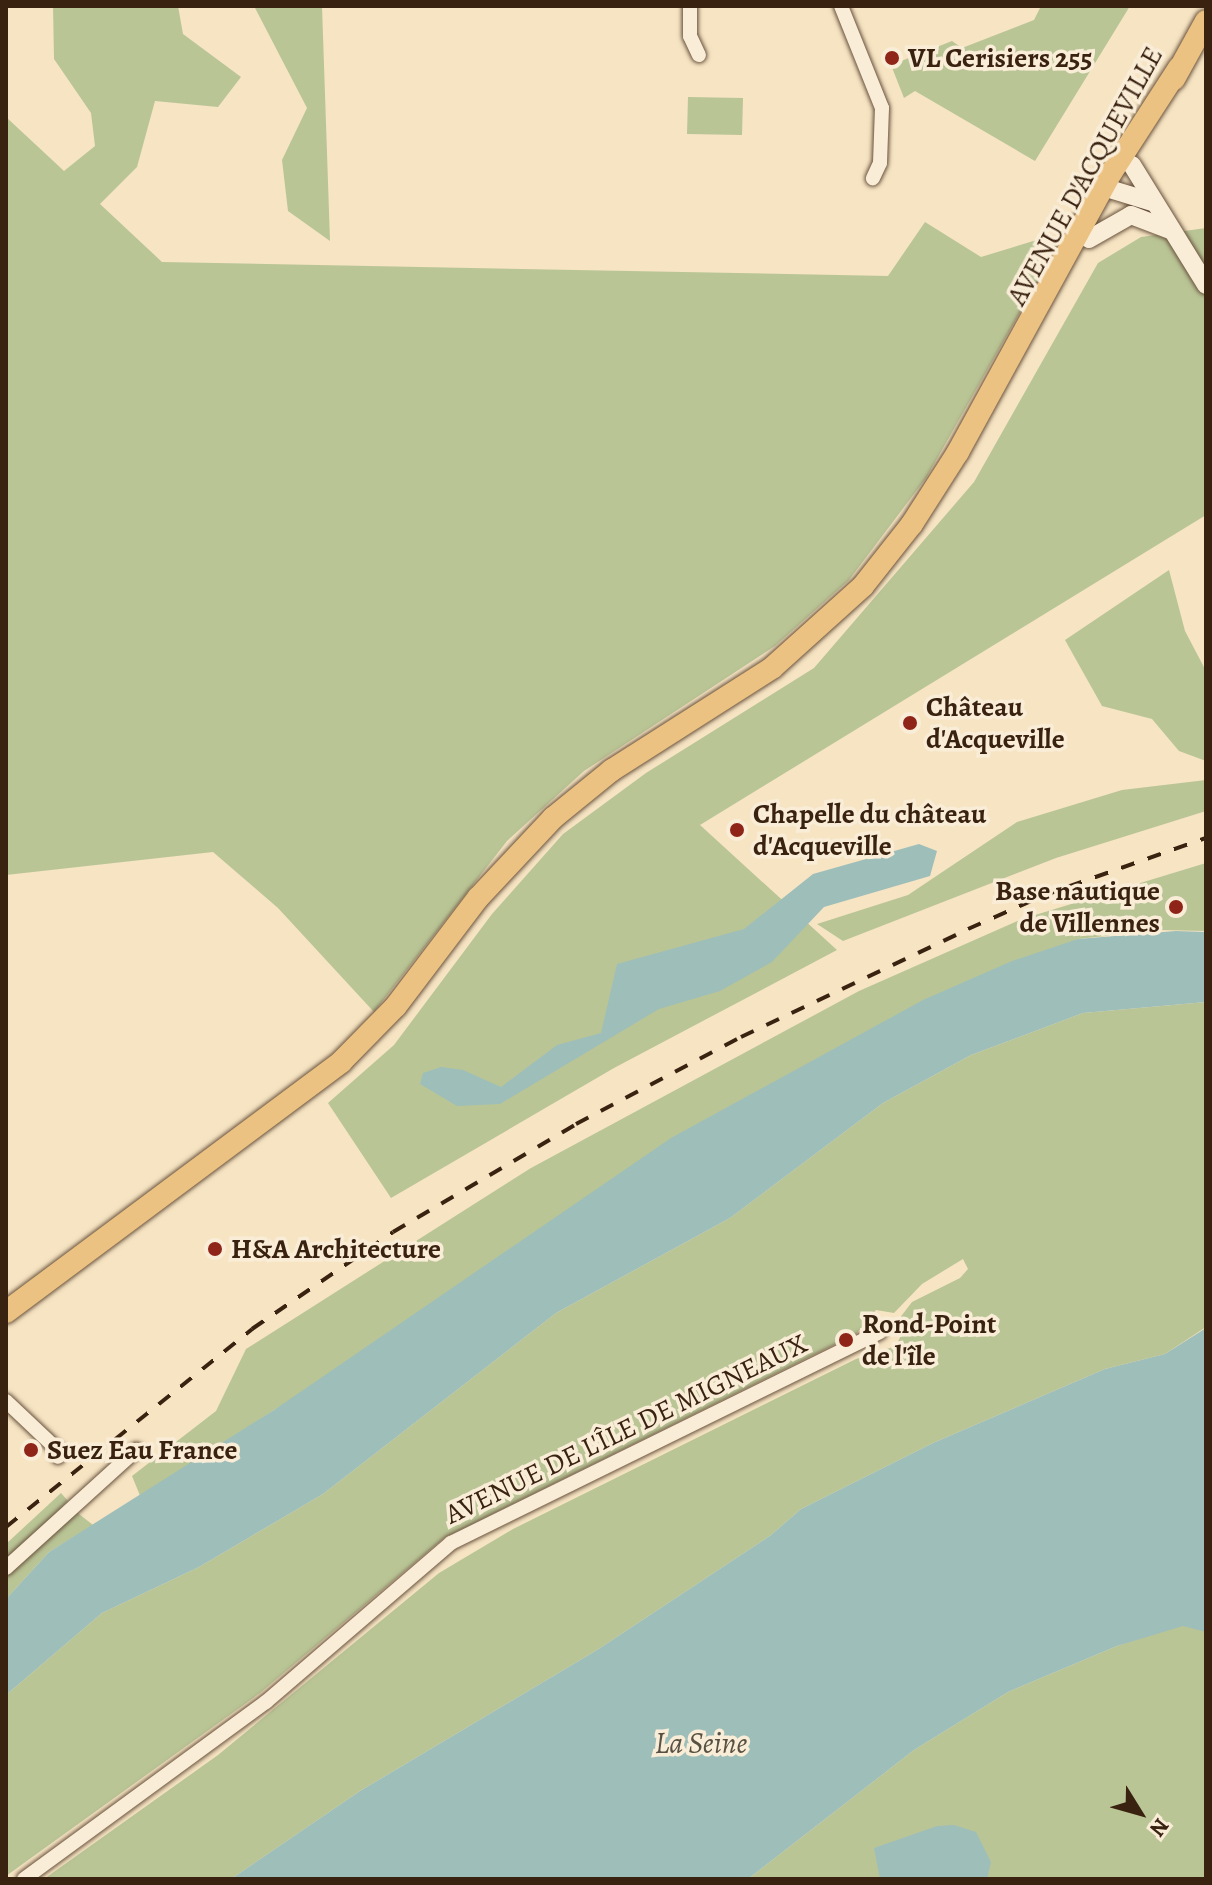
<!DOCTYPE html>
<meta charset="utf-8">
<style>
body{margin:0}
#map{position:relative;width:1212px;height:1885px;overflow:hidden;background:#f6e4c3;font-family:Alegreya,serif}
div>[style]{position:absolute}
.green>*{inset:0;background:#bac596}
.water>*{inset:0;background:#9ebeba}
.roads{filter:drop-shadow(0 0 2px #69523d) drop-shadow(0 0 2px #69523d)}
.minor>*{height:14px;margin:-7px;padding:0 7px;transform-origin:7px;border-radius:7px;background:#f9edd8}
.tertiary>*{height:18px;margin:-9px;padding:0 9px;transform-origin:9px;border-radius:9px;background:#f9edd8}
.primary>*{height:22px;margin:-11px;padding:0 11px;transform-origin:11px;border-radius:11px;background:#ebc282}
.rail>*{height:4px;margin-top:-2px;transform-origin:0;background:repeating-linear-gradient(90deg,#3a2210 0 14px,transparent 0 28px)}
.dots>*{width:22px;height:22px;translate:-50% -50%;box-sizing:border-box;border:4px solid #f9edd8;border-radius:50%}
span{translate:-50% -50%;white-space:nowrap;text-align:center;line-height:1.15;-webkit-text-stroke:7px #f9edd8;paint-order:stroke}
.poi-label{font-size:28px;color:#3a2210;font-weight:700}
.left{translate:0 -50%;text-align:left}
.right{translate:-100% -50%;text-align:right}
.street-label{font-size:28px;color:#3a2210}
.water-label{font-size:30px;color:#585143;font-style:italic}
.frame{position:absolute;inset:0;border:8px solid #3a2210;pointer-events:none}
.north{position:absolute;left:1100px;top:1773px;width:80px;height:80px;-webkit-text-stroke:6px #f9edd8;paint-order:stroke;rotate:127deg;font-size:22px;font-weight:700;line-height:32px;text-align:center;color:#3a2210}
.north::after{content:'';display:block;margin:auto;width:28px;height:36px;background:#3a2210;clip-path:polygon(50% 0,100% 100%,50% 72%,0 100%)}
</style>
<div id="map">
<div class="green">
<div style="clip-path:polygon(53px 6px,178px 6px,183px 34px,241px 77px,218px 107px,155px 101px,137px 167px,100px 204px,162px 262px,888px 276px,925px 222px,981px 257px,1053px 235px,1057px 247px,926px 478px,849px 580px,775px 646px,584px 771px,507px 841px,374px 1012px,278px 908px,213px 852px,6px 875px,6px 117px,64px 171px,95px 146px,91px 113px,54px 59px)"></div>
<div style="clip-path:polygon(254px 6px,322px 6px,330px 241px,288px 211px,282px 160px,307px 108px)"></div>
<div style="clip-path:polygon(1041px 6px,1130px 6px,1035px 161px,915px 91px,904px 98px,891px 65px,952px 41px,962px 48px,1034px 20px)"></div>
<div style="clip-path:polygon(688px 97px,743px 98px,742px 135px,687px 134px)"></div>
<div style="clip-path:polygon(1206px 228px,1206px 515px,700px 825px,837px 950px,614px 1068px,391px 1198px,328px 1103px,394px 1045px,492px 914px,563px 834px,646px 773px,814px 668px,974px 482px,1098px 263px,1141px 237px)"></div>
<div style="clip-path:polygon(1169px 570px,1185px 631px,1206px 671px,1206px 761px,1179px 751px,1152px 719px,1102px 706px,1065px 640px)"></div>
<div style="clip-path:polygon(1206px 780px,1206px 811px,1056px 858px,843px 941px,817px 924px,908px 895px,1017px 822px,1122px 790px)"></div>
<div style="clip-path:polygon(1206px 863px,1206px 931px,1160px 930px,1078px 939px,274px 1410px,141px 1498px,132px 1476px,216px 1411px,246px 1349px,531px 1168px,859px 991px,1022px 919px)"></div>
<div style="clip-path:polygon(1206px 1002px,1206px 1327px,1165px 1354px,1105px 1369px,933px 1443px,801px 1509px,771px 1535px,597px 1650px,360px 1791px,231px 1879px,44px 1879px,218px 1755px,439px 1573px,513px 1529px,856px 1359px,896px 1346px,903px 1331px,899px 1319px,912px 1302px,960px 1278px,968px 1269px,963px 1259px,922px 1284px,894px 1313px,876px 1310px,856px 1334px,444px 1538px,260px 1693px,6px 1876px,6px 1695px,102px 1613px,199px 1567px,323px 1494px,556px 1313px,730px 1218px,883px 1103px,971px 1055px,1083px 1013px)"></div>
<div style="clip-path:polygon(61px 1493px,68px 1501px,6px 1563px,6px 1544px)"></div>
<div style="clip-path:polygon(74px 1510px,93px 1525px,49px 1552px,6px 1599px,6px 1576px)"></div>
<div style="clip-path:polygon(1206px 1616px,1206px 1879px,748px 1879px,914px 1750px,1008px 1692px,1117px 1646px)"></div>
</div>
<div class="water">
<div style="clip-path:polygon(919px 844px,937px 851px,930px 876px,824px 907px,772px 962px,720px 991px,659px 1009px,500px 1104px,457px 1106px,420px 1084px,423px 1073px,441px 1067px,463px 1070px,501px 1087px,557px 1045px,601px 1033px,617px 964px,744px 929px,813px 874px)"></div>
<div style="clip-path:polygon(1176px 931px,1206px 932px,1206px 1002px,1083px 1013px,971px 1055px,883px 1103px,730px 1218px,556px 1313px,323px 1494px,199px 1567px,102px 1613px,6px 1695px,6px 1599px,49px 1552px,274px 1410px,671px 1138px,923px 1000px,1012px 961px,1078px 939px)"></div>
<div style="clip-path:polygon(1206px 1328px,1206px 1632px,1183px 1626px,1117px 1646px,1008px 1692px,914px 1750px,748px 1879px,231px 1879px,360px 1791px,597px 1650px,771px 1535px,801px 1509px,933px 1443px,1105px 1369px,1165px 1354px)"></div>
<div style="clip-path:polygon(954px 1825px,976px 1832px,991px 1862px,987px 1879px,880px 1879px,874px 1848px,937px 1826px)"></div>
</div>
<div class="roads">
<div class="minor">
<div style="left:690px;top:6px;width:30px;rotate:90deg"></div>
<div style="left:690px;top:36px;width:21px;rotate:65deg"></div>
<div style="left:841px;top:6px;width:110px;rotate:68.1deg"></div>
<div style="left:882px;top:108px;width:55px;rotate:92.1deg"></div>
<div style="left:880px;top:163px;width:17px;rotate:115deg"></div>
<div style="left:6px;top:1401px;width:74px;rotate:43.4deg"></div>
<div style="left:60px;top:1452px;width:5px;rotate:112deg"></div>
<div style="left:6px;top:1568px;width:176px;rotate:-42.2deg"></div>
<div style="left:24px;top:1879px;width:300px;rotate:-36.2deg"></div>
<div style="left:266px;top:1702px;width:244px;rotate:-40.7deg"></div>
<div style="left:451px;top:1543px;width:478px;rotate:-26.2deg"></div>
</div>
<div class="tertiary">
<div style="left:1132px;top:165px;width:141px;rotate:58.3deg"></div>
<div style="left:1103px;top:187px;width:51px;rotate:17deg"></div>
<div style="left:1089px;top:239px;width:48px;rotate:-29.7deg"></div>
<div style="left:1131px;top:215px;width:40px;rotate:21deg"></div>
</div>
<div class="primary">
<div style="left:1174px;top:79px;width:66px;rotate:-61.1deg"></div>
<div style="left:6px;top:1312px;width:418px;rotate:-36.7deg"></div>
<div style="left:341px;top:1062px;width:78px;rotate:-45.5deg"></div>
<div style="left:396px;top:1006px;width:136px;rotate:-52.8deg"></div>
<div style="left:478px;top:898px;width:110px;rotate:-46.8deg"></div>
<div style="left:553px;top:818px;width:76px;rotate:-39.1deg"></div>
<div style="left:612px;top:770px;width:190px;rotate:-32.5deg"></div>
<div style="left:772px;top:668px;width:122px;rotate:-42deg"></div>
<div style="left:863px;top:586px;width:79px;rotate:-51.7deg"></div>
<div style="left:912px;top:524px;width:85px;rotate:-57.4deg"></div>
<div style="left:958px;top:452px;width:318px;rotate:-61.3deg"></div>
<div style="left:1111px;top:173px;width:125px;rotate:-57.1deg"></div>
</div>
</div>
<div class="rail">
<div style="left:6px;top:1527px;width:316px;rotate:-38.8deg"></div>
<div style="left:252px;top:1329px;width:171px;rotate:-34.5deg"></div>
<div style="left:393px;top:1232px;width:212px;rotate:-30.5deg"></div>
<div style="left:576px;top:1124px;width:187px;rotate:-27.8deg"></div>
<div style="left:741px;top:1037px;width:251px;rotate:-25.4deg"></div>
<div style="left:968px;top:929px;width:81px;rotate:-24deg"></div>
<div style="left:1042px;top:896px;width:174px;rotate:-19.5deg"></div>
</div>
<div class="dots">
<div style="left:892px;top:58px;background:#8f2418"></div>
<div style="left:910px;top:723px;background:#8f2418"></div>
<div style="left:737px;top:830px;background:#8f2418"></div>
<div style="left:1176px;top:907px;background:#8f2418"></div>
<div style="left:215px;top:1249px;background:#8f2418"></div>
<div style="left:846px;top:1340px;background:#8f2418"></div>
<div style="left:31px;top:1450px;background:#8f2418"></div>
</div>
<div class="poi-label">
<span class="left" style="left:908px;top:58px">VL Cerisiers 255</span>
<span class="left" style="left:926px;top:723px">Château<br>d'Acqueville</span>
<span class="left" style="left:753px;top:830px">Chapelle du château<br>d'Acqueville</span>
<span class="right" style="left:1160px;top:907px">Base nautique<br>de Villennes</span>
<span class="left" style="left:231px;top:1249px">H&amp;A Architecture</span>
<span class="left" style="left:862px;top:1340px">Rond-Point<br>de l'île</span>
<span class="left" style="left:47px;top:1450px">Suez Eau France</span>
</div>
<div class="street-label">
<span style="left:1085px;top:176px;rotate:-61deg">AVENUE D'ACQUEVILLE</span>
<span style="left:626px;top:1429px;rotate:-26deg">AVENUE DE L'ÎLE DE MIGNEAUX</span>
</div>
<div class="water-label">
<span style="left:701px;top:1743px">La Seine</span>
</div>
<div class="frame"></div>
<div class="north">N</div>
</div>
